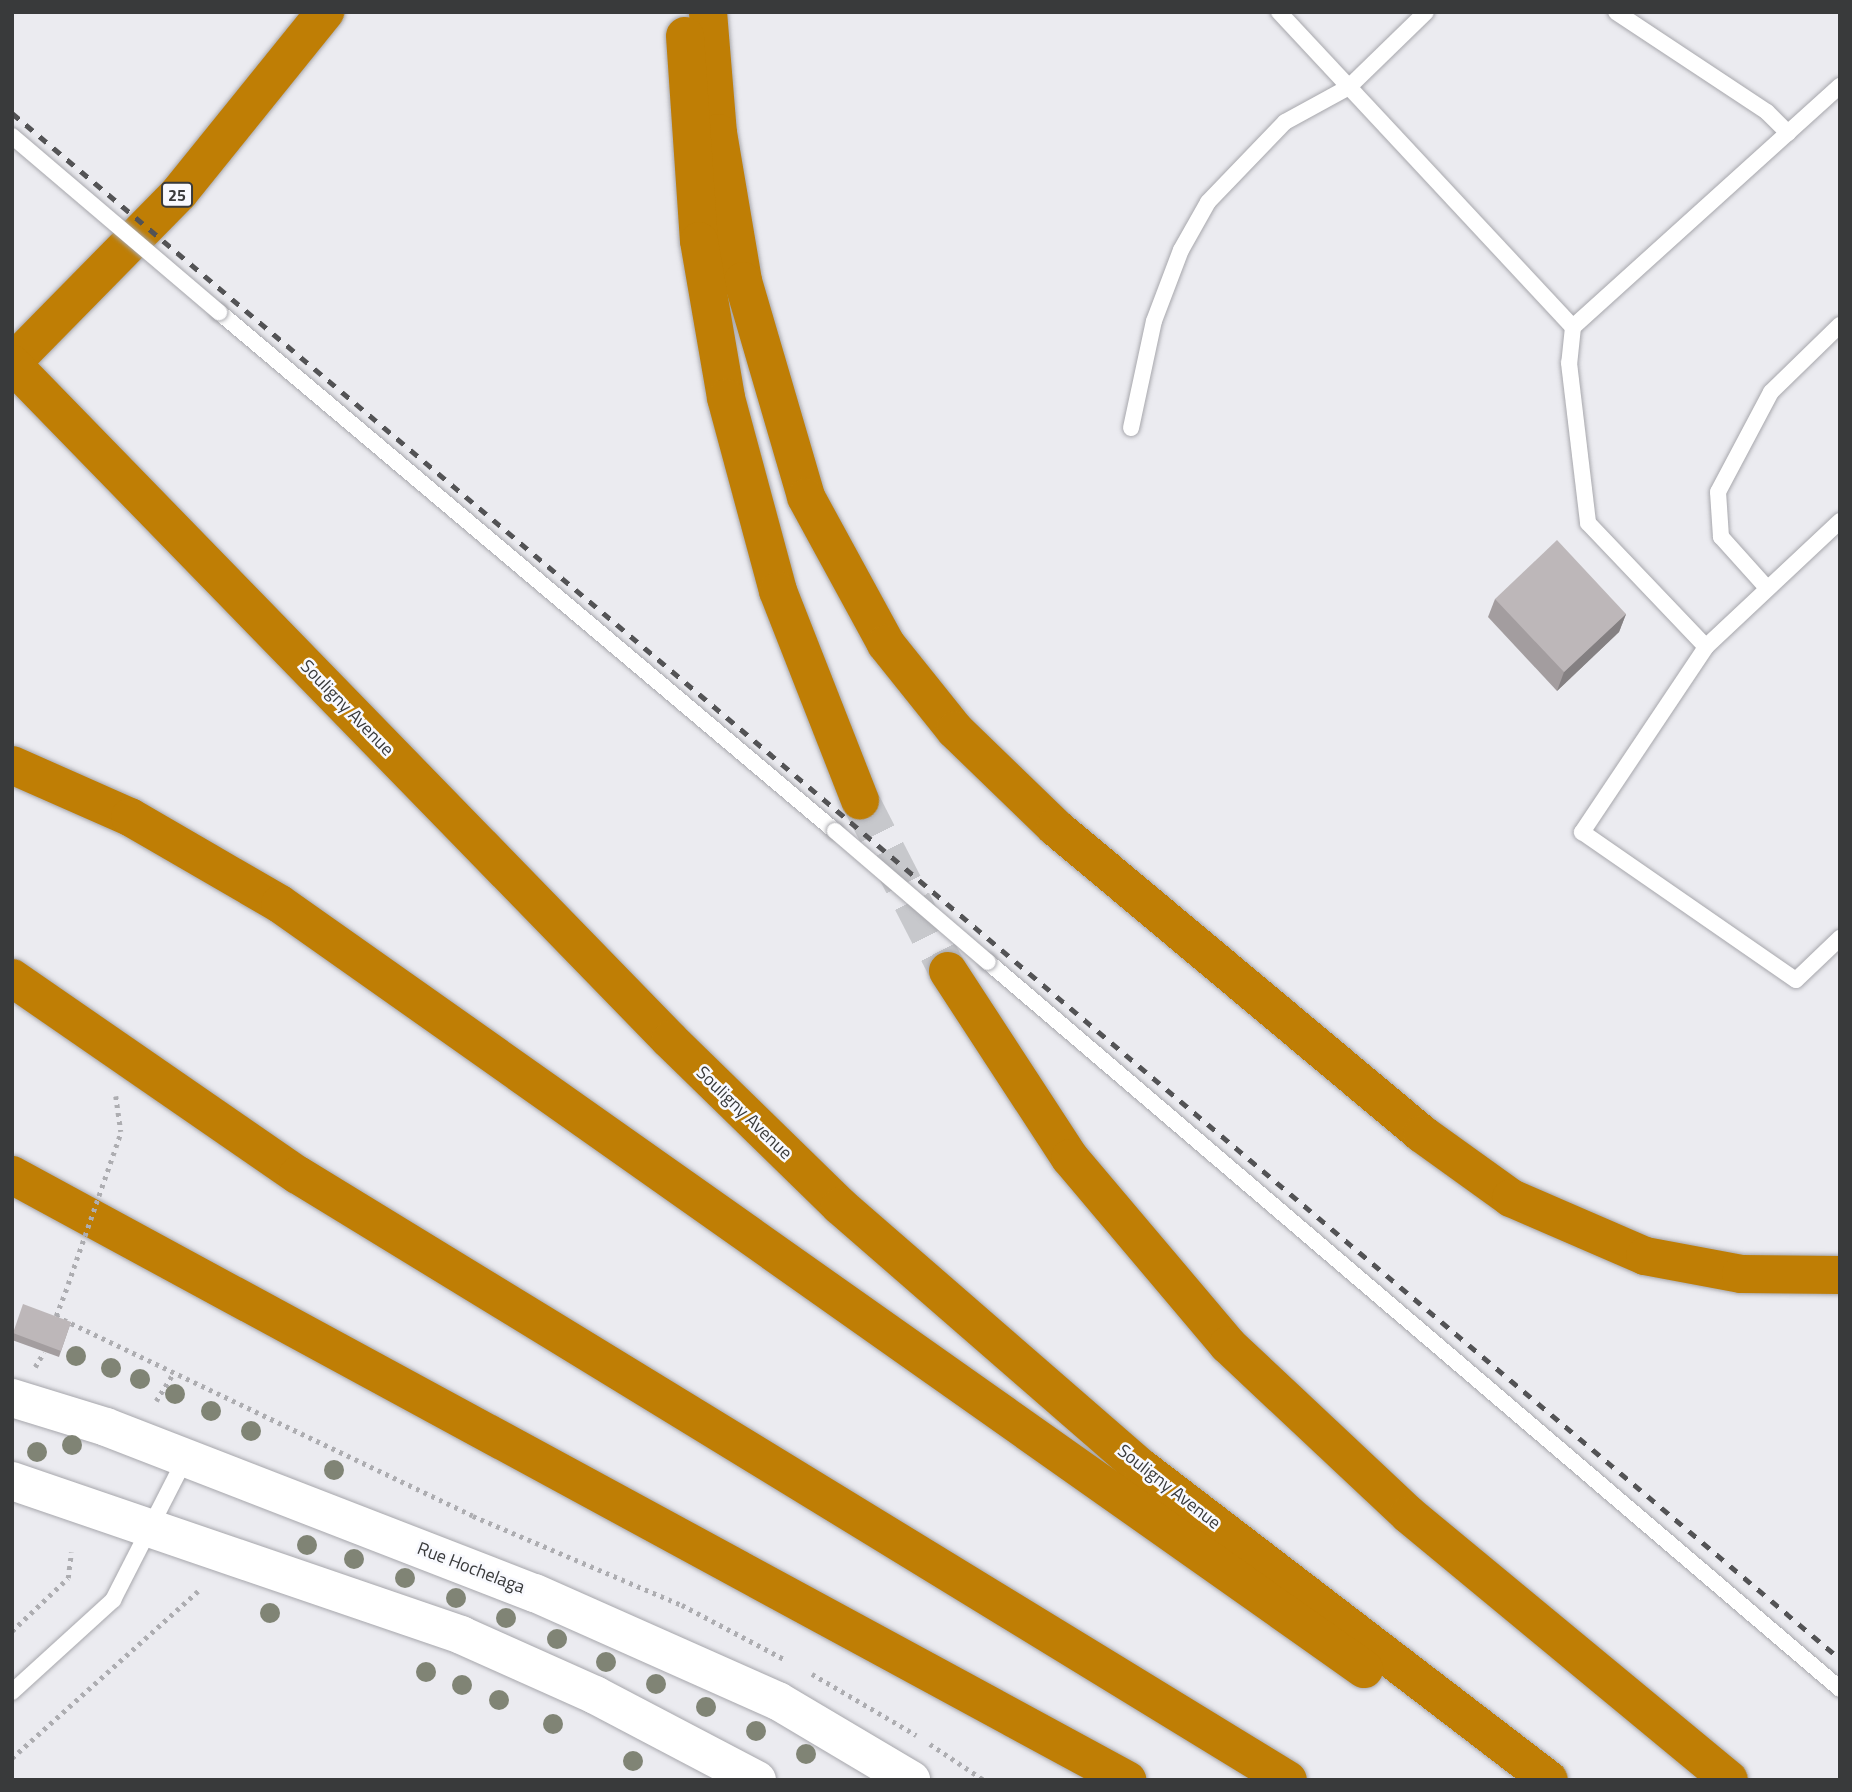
<!DOCTYPE html>
<style>
body{margin:0}
#map{position:relative;width:1852px;height:1792px;overflow:hidden;background:#ebebf0;font-family:"Titillium Web",sans-serif}
div>[style]{position:absolute}
.highway-tunnel>*{height:38px;margin-top:-19px;transform-origin:0;background:repeating-linear-gradient(90deg,#c7c8cc 0 38px,transparent 0 57px)}
.path>*{height:4.5px;margin-top:-2.25px;transform-origin:0;background:repeating-linear-gradient(90deg,#adadb1 0 3.5px,transparent 0 8.5px)}
.roads{filter:drop-shadow(0 0 2px #a7a7ac) drop-shadow(0 0 2px #a7a7ac)}
.lane>*{height:16px;margin:-8px;padding:0 8px;transform-origin:8px;border-radius:8px;background:#fff}
.secondary>*{height:38px;margin:-19px;padding:0 19px;transform-origin:19px;border-radius:19px;background:#fff}
.highway>*{height:38px;margin:-19px;padding:0 19px;transform-origin:19px;border-radius:19px;background:#bf7e05}
.rail>*{height:5px;margin-top:-2.5px;transform-origin:0;background:repeating-linear-gradient(90deg,#535355 0 9px,transparent 0 18px)}
.path-bridge>*{height:4.5px;margin-top:-2.25px;transform-origin:0;background:repeating-linear-gradient(90deg,#adadb1 0 3.5px,transparent 0 8.5px)}
.bridges{filter:drop-shadow(0 0 2px #a7a7ac) drop-shadow(0 0 2px #a7a7ac)}
.lane-bridge>*{height:16px;margin:-8px;padding:0 8px;transform-origin:8px;border-radius:8px;background:#fff}
.trees>*{width:20px;height:20px;margin:-10px;border-radius:50%;background:#808475}
.wall>*{inset:0;background:#a39d9f}
.shaded-wall>*{inset:0;background:#848082}
.building>*{inset:0;background:#bdb7b9}
span{translate:-50% -50%;white-space:nowrap;text-align:center;line-height:1.15;-webkit-text-stroke:5px #f8f9fe;paint-order:stroke}
.shield-label span{padding:2px 5px;background:#f8f9fe;border:2px solid;border-radius:5px;-webkit-text-stroke-width:0}
.shield-label{font-size:16px;color:#393a3b;font-weight:700}
.street-label{font-size:18px;color:#393a3b}
.frame{position:absolute;inset:0;border:14px solid #393a3b;pointer-events:none}
</style>
<div id="map">
<div class="highway-tunnel">
<div style="left:860px;top:800px;width:192px;rotate:62.8deg"></div>
</div>
<div class="path">
<div style="left:116px;top:1096px;width:36px;rotate:82deg"></div>
<div style="left:56px;top:1316px;width:462px;rotate:25.6deg"></div>
<div style="left:473px;top:1516px;width:227px;rotate:23.1deg"></div>
<div style="left:682px;top:1605px;width:118px;rotate:27.9deg"></div>
<div style="left:56px;top:1316px;width:34px;rotate:-69deg"></div>
<div style="left:35px;top:1367px;width:17px;rotate:-59deg"></div>
<div style="left:156px;top:1401px;width:32px;rotate:-58deg"></div>
<div style="left:12px;top:1631px;width:77px;rotate:-43.4deg"></div>
<div style="left:68px;top:1578px;width:26px;rotate:-83deg"></div>
<div style="left:812px;top:1674px;width:121px;rotate:30.4deg"></div>
<div style="left:930px;top:1744px;width:65px;rotate:33.7deg"></div>
<div style="left:12px;top:1758px;width:250px;rotate:-41.9deg"></div>
</div>
<div class="roads">
<div class="lane">
<div style="left:1279px;top:12px;width:431px;rotate:47deg"></div>
<div style="left:1573px;top:327px;width:360px;rotate:-42.1deg"></div>
<div style="left:1616px;top:12px;width:181px;rotate:33.5deg"></div>
<div style="left:1767px;top:112px;width:30px;rotate:45deg"></div>
<div style="left:219px;top:312px;width:805px;rotate:40.12deg"></div>
<div style="left:1573px;top:327px;width:36px;rotate:96deg"></div>
<div style="left:1569px;top:363px;width:161px;rotate:83.2deg"></div>
<div style="left:1588px;top:523px;width:171px;rotate:46.4deg"></div>
<div style="left:1131px;top:428px;width:109px;rotate:-77.9deg"></div>
<div style="left:1154px;top:321px;width:76px;rotate:-69.2deg"></div>
<div style="left:1181px;top:250px;width:55px;rotate:-60.6deg"></div>
<div style="left:1208px;top:202px;width:111px;rotate:-46.1deg"></div>
<div style="left:1285px;top:122px;width:73px;rotate:-28.7deg"></div>
<div style="left:1349px;top:87px;width:107px;rotate:-44.2deg"></div>
<div style="left:1840px;top:521px;width:184px;rotate:136.8deg"></div>
<div style="left:1706px;top:647px;width:223px;rotate:123.8deg"></div>
<div style="left:1582px;top:832px;width:260px;rotate:34.7deg"></div>
<div style="left:1796px;top:980px;width:61px;rotate:-43.7deg"></div>
<div style="left:1767px;top:588px;width:69px;rotate:-132deg"></div>
<div style="left:1721px;top:537px;width:45px;rotate:-93.8deg"></div>
<div style="left:1718px;top:492px;width:113px;rotate:-62.1deg"></div>
<div style="left:1771px;top:392px;width:96px;rotate:-44.2deg"></div>
<div style="left:988px;top:962px;width:1120px;rotate:40.47deg"></div>
<div style="left:12px;top:1692px;width:137px;rotate:-42.3deg"></div>
<div style="left:113px;top:1600px;width:158px;rotate:-62.9deg"></div>
</div>
<div class="secondary">
<div style="left:12px;top:1398px;width:98px;rotate:17.1deg"></div>
<div style="left:106px;top:1427px;width:460px;rotate:21.2deg"></div>
<div style="left:535px;top:1593px;width:266px;rotate:24deg"></div>
<div style="left:778px;top:1701px;width:155px;rotate:30.7deg"></div>
<div style="left:12px;top:1481px;width:475px;rotate:18.9deg"></div>
<div style="left:461px;top:1635px;width:147px;rotate:24.1deg"></div>
<div style="left:595px;top:1695px;width:183px;rotate:27.7deg"></div>
</div>
<div class="highway">
<div style="left:708px;top:12px;width:121px;rotate:85.3deg"></div>
<div style="left:718px;top:133px;width:150px;rotate:80.4deg"></div>
<div style="left:743px;top:281px;width:225px;rotate:73.7deg"></div>
<div style="left:806px;top:497px;width:167px;rotate:61.4deg"></div>
<div style="left:886px;top:644px;width:110px;rotate:51.3deg"></div>
<div style="left:955px;top:730px;width:139px;rotate:44.1deg"></div>
<div style="left:1055px;top:827px;width:478px;rotate:39.9deg"></div>
<div style="left:1422px;top:1134px;width:110px;rotate:35.7deg"></div>
<div style="left:1511px;top:1198px;width:146px;rotate:23.4deg"></div>
<div style="left:1645px;top:1256px;width:98px;rotate:10.6deg"></div>
<div style="left:1741px;top:1274px;width:99px;rotate:0.6deg"></div>
<div style="left:685px;top:36px;width:205px;rotate:86.1deg"></div>
<div style="left:699px;top:241px;width:159px;rotate:80.2deg"></div>
<div style="left:726px;top:398px;width:200px;rotate:74.9deg"></div>
<div style="left:778px;top:591px;width:225px;rotate:68.6deg"></div>
<div style="left:12px;top:363px;width:238px;rotate:-45.5deg"></div>
<div style="left:179px;top:193px;width:233px;rotate:-51.1deg"></div>
<div style="left:12px;top:364px;width:943px;rotate:45.77deg"></div>
<div style="left:670px;top:1040px;width:238px;rotate:44.3deg"></div>
<div style="left:840px;top:1206px;width:401px;rotate:41deg"></div>
<div style="left:1143px;top:1469px;width:511px;rotate:37.45deg"></div>
<div style="left:12px;top:765px;width:129px;rotate:23.8deg"></div>
<div style="left:130px;top:817px;width:173px;rotate:30.1deg"></div>
<div style="left:280px;top:904px;width:1327px;rotate:35.21deg"></div>
<div style="left:948px;top:971px;width:223px;rotate:56.9deg"></div>
<div style="left:1070px;top:1158px;width:245px;rotate:49.8deg"></div>
<div style="left:1228px;top:1345px;width:248px;rotate:43.2deg"></div>
<div style="left:1409px;top:1515px;width:415px;rotate:39.6deg"></div>
<div style="left:12px;top:978px;width:347px;rotate:34.6deg"></div>
<div style="left:298px;top:1175px;width:1160px;rotate:31.43deg"></div>
<div style="left:12px;top:1175px;width:1269px;rotate:28.48deg"></div>
</div>
</div>
<div class="rail">
<div style="left:12px;top:113px;width:2394px;rotate:40.22deg"></div>
</div>
<div class="path-bridge">
<div style="left:68px;top:1284px;width:161px;rotate:-70.8deg"></div>
</div>
<div class="bridges">
<div class="lane-bridge">
<div style="left:12px;top:136px;width:272px;rotate:40.4deg"></div>
<div style="left:835px;top:831px;width:201px;rotate:40.6deg"></div>
</div>
</div>
<div class="trees">
<div style="left:76px;top:1356px"></div>
<div style="left:111px;top:1368px"></div>
<div style="left:140px;top:1379px"></div>
<div style="left:175px;top:1394px"></div>
<div style="left:211px;top:1411px"></div>
<div style="left:251px;top:1431px"></div>
<div style="left:72px;top:1445px"></div>
<div style="left:37px;top:1452px"></div>
<div style="left:334px;top:1470px"></div>
<div style="left:307px;top:1545px"></div>
<div style="left:354px;top:1559px"></div>
<div style="left:405px;top:1578px"></div>
<div style="left:456px;top:1598px"></div>
<div style="left:270px;top:1613px"></div>
<div style="left:506px;top:1618px"></div>
<div style="left:557px;top:1639px"></div>
<div style="left:606px;top:1662px"></div>
<div style="left:426px;top:1672px"></div>
<div style="left:656px;top:1684px"></div>
<div style="left:462px;top:1685px"></div>
<div style="left:499px;top:1700px"></div>
<div style="left:706px;top:1707px"></div>
<div style="left:553px;top:1724px"></div>
<div style="left:756px;top:1731px"></div>
<div style="left:806px;top:1754px"></div>
<div style="left:633px;top:1761px"></div>
</div>
<div class="wall">
<div style="clip-path:polygon(1495px 599px,1626px 614px,1619px 632px,1557px 691px,1488px 617px)"></div>
<div style="clip-path:polygon(71px 1322px,59px 1357px,12px 1340px,13px 1333px)"></div>
</div>
<div class="shaded-wall">
<div style="clip-path:polygon(1626px 614px,1619px 632px,1557px 691px,1564px 672px)"></div>
</div>
<div class="building">
<div style="clip-path:polygon(1557px 540px,1626px 614px,1564px 672px,1495px 599px)"></div>
<div style="clip-path:polygon(23px 1304px,71px 1322px,61px 1351px,13px 1333px)"></div>
</div>
<div class="shield-label">
<span style="left:177px;top:195px">25</span>
</div>
<div class="street-label">
<span style="left:347px;top:708px;rotate:46deg">Souligny Avenue</span>
<span style="left:744px;top:1113px;rotate:44deg">Souligny Avenue</span>
<span style="left:1169px;top:1487px;rotate:38deg">Souligny Avenue</span>
<span style="left:471px;top:1568px;rotate:21deg">Rue Hochelaga</span>
</div>
<div class="frame"></div>
</div>
